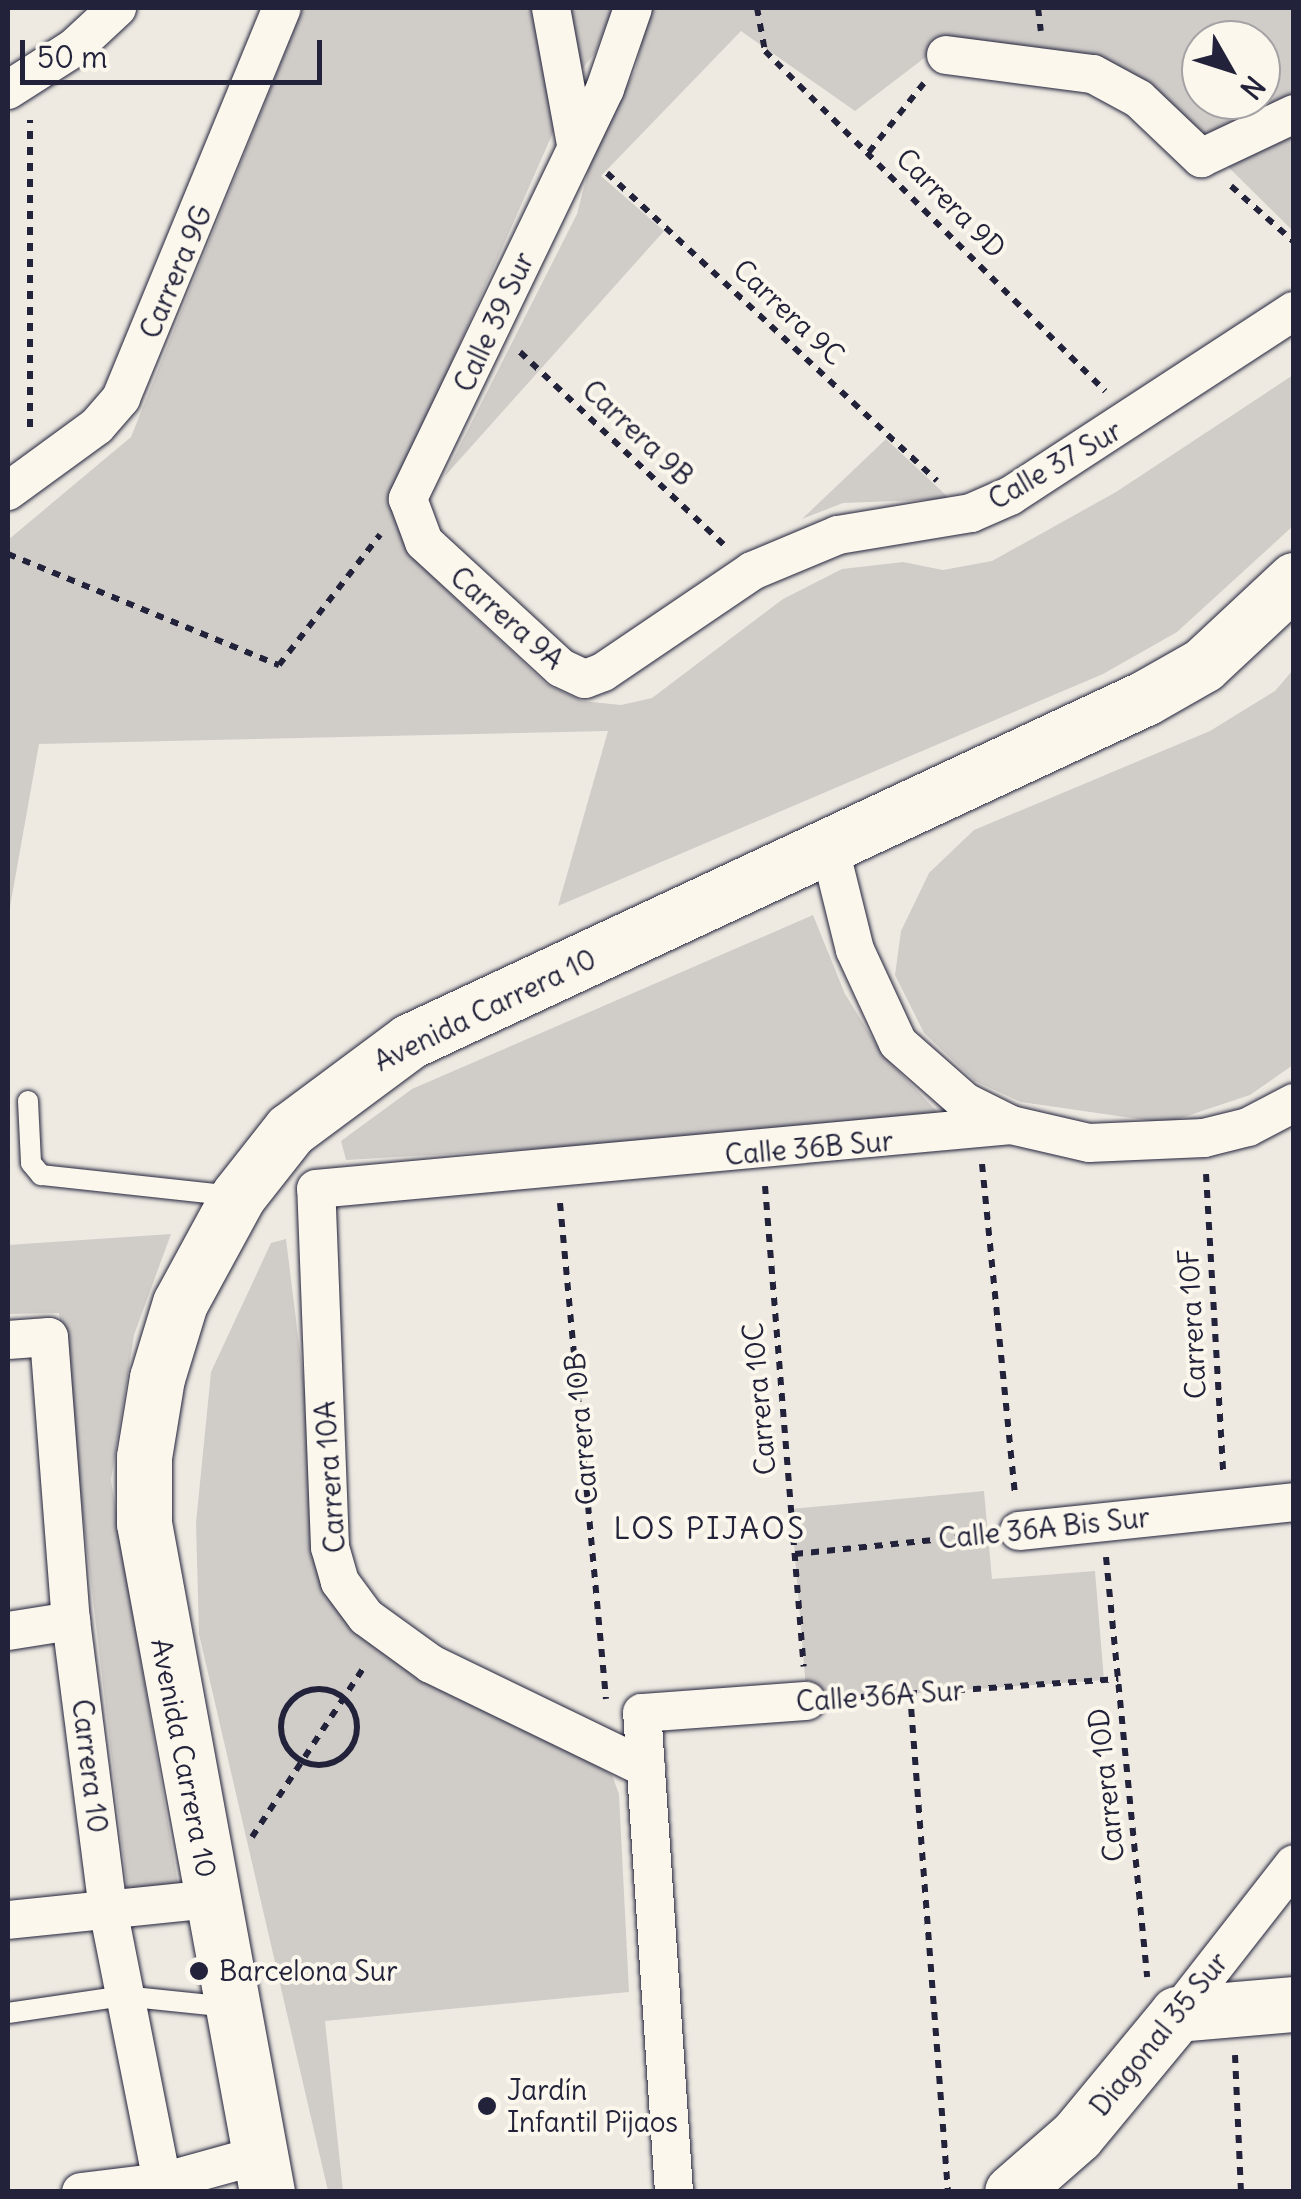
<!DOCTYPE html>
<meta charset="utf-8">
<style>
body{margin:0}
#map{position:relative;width:1301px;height:2199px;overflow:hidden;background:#eeeae2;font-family:Delius,sans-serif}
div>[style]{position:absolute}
.green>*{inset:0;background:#d0cdc9}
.path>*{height:6px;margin-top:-3px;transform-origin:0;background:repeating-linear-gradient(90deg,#22223b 0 8px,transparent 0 16px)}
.path>.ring{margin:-3px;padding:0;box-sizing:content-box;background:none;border:6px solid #22223b;border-radius:50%}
.roads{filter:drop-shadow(0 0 2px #22223b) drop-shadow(0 0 2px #22223b)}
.lane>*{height:20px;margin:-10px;padding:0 10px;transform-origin:10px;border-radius:10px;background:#fbf7ec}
.street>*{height:38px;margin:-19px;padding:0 19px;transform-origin:19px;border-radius:19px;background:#fbf7ec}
.secondary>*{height:55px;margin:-27.5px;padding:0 27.5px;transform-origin:27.5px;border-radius:27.5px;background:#fbf7ec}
.dots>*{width:28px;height:28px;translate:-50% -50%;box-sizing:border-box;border:5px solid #fbf7ec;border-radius:50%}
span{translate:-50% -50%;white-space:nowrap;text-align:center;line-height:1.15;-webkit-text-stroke:8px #fbf7ec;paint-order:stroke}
.street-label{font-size:28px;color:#22223b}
.poi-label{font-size:28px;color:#22223b}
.left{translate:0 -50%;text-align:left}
.neighbourhood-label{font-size:30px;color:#22223b;letter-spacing:2.5px}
.frame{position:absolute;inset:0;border:10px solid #22223b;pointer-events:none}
.north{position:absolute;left:1181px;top:20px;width:100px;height:100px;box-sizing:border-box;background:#fbf7ec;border:2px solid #a4a2a5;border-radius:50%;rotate:129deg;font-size:28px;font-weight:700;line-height:40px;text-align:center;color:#22223b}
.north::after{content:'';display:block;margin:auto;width:35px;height:45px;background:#22223b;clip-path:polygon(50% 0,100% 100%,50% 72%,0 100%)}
.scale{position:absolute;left:20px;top:40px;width:302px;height:45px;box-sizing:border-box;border:5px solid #22223b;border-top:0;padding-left:12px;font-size:30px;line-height:35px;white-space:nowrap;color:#22223b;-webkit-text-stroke:8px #fbf7ec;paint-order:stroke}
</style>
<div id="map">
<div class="green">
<div style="clip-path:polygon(303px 8px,534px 8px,559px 119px,421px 432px,401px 530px,414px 559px,546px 684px,582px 701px,621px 705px,652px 698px,783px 599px,842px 569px,903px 562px,943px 570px,992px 561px,1116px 492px,1293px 375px,1293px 526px,1177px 632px,1103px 674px,558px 906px,608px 731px,39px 744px,8px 918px,8px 540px,131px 437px)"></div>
<div style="clip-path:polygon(566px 8px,613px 8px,595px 53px,577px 75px)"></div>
<div style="clip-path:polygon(evenodd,650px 8px,1293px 8px,1293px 231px,1206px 145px,1065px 63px,944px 43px,855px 111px,741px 31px,601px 176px,664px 231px,444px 477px,577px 214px,596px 141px,635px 71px,650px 8px,1201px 40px,1261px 40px,1261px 100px,1201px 100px,1201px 40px)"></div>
<div style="clip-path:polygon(886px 439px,950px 499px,843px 503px,802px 519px)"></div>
<div style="clip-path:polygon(1293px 670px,1293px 1065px,1250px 1095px,1166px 1123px,1021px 1102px,975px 1081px,924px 1033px,895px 975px,901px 931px,929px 873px,974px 830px,1210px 731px,1275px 691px)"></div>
<div style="clip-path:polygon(813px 915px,845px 994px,883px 1055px,950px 1125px,346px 1160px,341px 1141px,412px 1089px)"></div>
<div style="clip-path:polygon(171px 1234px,134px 1335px,111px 1480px,179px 1890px,129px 1904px,59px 1313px,8px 1314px,8px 1245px)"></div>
<div style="clip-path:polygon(286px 1239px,330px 1594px,373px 1646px,580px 1755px,612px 1775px,619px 1794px,629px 1992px,325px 2021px,343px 2191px,328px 2191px,199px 1634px,196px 1523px,211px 1372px,271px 1243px)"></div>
<div style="clip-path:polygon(984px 1491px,992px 1579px,1095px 1571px,1104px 1680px,807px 1701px,791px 1509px)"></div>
</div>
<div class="path">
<div style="left:757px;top:8px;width:44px;rotate:79.5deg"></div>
<div style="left:765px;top:51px;width:481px;rotate:45deg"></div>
<div style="left:1038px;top:8px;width:23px;rotate:83deg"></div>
<div style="left:869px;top:152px;width:88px;rotate:-51.4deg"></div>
<div style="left:607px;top:173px;width:451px;rotate:43deg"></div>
<div style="left:1231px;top:186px;width:84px;rotate:41.6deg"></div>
<div style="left:520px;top:352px;width:282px;rotate:43.4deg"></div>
<div style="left:30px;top:427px;width:307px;rotate:-90deg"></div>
<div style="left:8px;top:554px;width:293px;rotate:22.3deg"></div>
<div style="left:279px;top:665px;width:165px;rotate:-52.2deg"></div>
<div style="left:982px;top:1164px;width:333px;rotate:84.3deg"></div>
<div style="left:1206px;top:1174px;width:297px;rotate:86.7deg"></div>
<div style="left:765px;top:1186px;width:482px;rotate:85.4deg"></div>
<div style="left:560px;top:1203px;width:498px;rotate:84.7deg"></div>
<div style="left:795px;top:1554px;width:189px;rotate:-5.8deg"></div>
<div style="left:1106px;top:1557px;width:422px;rotate:84.4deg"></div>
<div class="ring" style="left:281px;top:1689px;width:70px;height:70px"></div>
<div style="left:910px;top:1693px;width:500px;rotate:85.65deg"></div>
<div style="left:845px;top:1698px;width:274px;rotate:-4deg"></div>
<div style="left:252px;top:1837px;width:207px;rotate:-56.6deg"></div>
<div style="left:1235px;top:2055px;width:137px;rotate:87.5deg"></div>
</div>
<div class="roads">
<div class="lane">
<div style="left:28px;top:1101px;width:62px;rotate:87.2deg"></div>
<div style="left:31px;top:1163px;width:16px;rotate:50deg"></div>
<div style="left:41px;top:1175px;width:195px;rotate:6.2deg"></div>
<div style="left:8px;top:2013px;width:116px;rotate:-8.4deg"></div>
<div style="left:123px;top:1996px;width:107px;rotate:5.9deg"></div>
</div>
<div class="street">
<div style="left:551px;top:8px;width:138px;rotate:79.6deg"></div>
<div style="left:633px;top:8px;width:86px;rotate:109.1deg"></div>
<div style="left:605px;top:89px;width:455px;rotate:115.7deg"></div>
<div style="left:408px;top:499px;width:46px;rotate:69.6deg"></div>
<div style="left:424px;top:542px;width:186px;rotate:42.6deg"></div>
<div style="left:561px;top:668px;width:26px;rotate:25deg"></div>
<div style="left:585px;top:679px;width:19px;rotate:-21deg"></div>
<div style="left:603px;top:672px;width:180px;rotate:-34.1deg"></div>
<div style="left:752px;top:571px;width:93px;rotate:-22.7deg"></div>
<div style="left:838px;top:535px;width:135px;rotate:-9.4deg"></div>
<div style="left:971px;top:513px;width:43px;rotate:-23.6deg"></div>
<div style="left:1010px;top:496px;width:339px;rotate:-33.1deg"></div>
<div style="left:946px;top:55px;width:148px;rotate:7.4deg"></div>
<div style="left:1093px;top:74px;width:52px;rotate:28.5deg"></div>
<div style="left:1139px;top:99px;width:86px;rotate:43.6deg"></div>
<div style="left:1201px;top:158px;width:103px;rotate:-25.3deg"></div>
<div style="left:8px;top:90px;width:78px;rotate:-32.5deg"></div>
<div style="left:74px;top:48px;width:59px;rotate:-42.9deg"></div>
<div style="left:8px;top:491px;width:110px;rotate:-36.1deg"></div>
<div style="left:97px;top:426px;width:37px;rotate:-49deg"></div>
<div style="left:121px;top:398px;width:422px;rotate:-67.6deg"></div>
<div style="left:829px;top:845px;width:108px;rotate:76.1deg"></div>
<div style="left:855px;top:950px;width:102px;rotate:65.2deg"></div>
<div style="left:898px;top:1043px;width:89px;rotate:41.4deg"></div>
<div style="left:965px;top:1102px;width:51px;rotate:26.6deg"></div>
<div style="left:8px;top:1340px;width:41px;rotate:-4.2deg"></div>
<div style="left:49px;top:1337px;width:285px;rotate:85.6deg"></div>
<div style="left:71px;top:1621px;width:290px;rotate:82.7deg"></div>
<div style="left:108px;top:1909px;width:288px;rotate:78.8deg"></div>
<div style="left:1019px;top:1531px;width:277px;rotate:-6deg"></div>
<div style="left:8px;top:1631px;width:64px;rotate:-9deg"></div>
<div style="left:646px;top:1768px;width:239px;rotate:-154.2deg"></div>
<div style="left:431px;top:1664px;width:80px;rotate:-144.1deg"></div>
<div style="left:366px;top:1617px;width:44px;rotate:-126.6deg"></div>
<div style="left:340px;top:1582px;width:36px;rotate:-106deg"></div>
<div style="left:330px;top:1547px;width:358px;rotate:-92.2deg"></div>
<div style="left:316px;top:1189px;width:698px;rotate:-5.26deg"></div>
<div style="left:1011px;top:1125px;width:80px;rotate:13deg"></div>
<div style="left:1089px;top:1143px;width:115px;rotate:-2.5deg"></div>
<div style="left:1204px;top:1138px;width:45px;rotate:-14deg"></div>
<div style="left:1248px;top:1127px;width:52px;rotate:-27.6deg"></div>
<div style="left:8px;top:1920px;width:204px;rotate:-5.9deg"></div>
<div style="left:1177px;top:2014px;width:190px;rotate:-52deg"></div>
<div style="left:81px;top:2192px;width:82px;rotate:-7deg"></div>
<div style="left:162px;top:2182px;width:102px;rotate:-15.4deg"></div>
<div style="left:674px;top:2192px;width:480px;rotate:-93.8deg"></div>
<div style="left:642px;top:1713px;width:165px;rotate:-4.2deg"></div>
</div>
<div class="secondary">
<div style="left:267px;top:2192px;width:680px;rotate:-100.42deg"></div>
<div style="left:144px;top:1523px;width:66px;rotate:-90deg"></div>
<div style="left:144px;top:1457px;width:80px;rotate:-80.7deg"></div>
<div style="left:157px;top:1378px;width:78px;rotate:-73deg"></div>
<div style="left:180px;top:1303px;width:122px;rotate:-61.5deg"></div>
<div style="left:238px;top:1196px;width:84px;rotate:-51.8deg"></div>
<div style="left:290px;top:1130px;width:149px;rotate:-36.6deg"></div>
<div style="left:410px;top:1041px;width:811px;rotate:-25.02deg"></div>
<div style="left:1145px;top:698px;width:67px;rotate:-29.6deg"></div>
<div style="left:1203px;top:665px;width:125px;rotate:-43deg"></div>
<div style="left:1012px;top:2192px;width:86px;rotate:-41.2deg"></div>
<div style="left:1077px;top:2135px;width:157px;rotate:-50.4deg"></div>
<div style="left:1177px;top:2014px;width:117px;rotate:-4.9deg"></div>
</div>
</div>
<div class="dots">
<div style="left:199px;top:1971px;background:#22223b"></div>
<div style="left:487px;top:2106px;background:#22223b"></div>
</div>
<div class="street-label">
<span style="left:951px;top:203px;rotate:45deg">Carrera 9D</span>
<span style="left:176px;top:272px;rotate:-67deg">Carrera 9G</span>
<span style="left:789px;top:312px;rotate:43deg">Carrera 9C</span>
<span style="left:494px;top:322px;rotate:-65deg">Calle 39 Sur</span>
<span style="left:638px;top:433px;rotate:43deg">Carrera 9B</span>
<span style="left:1055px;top:465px;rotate:-30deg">Calle 37 Sur</span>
<span style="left:507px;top:618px;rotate:41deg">Carrera 9A</span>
<span style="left:485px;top:1010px;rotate:-26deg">Avenida Carrera 10</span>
<span style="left:809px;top:1148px;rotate:-5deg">Calle 36B Sur</span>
<span style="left:1192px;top:1324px;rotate:-93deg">Carrera 10F</span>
<span style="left:759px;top:1399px;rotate:-95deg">Carrera 10C</span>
<span style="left:581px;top:1429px;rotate:-95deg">Carrera 10B</span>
<span style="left:330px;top:1477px;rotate:-94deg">Carrera 10A</span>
<span style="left:1044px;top:1528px;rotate:-6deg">Calle 36A Bis Sur</span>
<span style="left:880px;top:1696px;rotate:-4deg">Calle 36A Sur</span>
<span style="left:184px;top:1758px;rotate:79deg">Avenida Carrera 10</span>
<span style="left:90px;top:1766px;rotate:83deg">Carrera 10</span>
<span style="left:1106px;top:1785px;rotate:-96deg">Carrera 10D</span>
<span style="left:1159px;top:2034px;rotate:-51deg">Diagonal 35 Sur</span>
</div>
<div class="poi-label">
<span class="left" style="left:219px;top:1971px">Barcelona Sur</span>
<span class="left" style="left:507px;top:2106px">Jardín<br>Infantil Pijaos</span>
</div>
<div class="neighbourhood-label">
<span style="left:710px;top:1528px">LOS PIJAOS</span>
</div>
<div class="frame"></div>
<div class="north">N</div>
<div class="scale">50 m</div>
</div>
